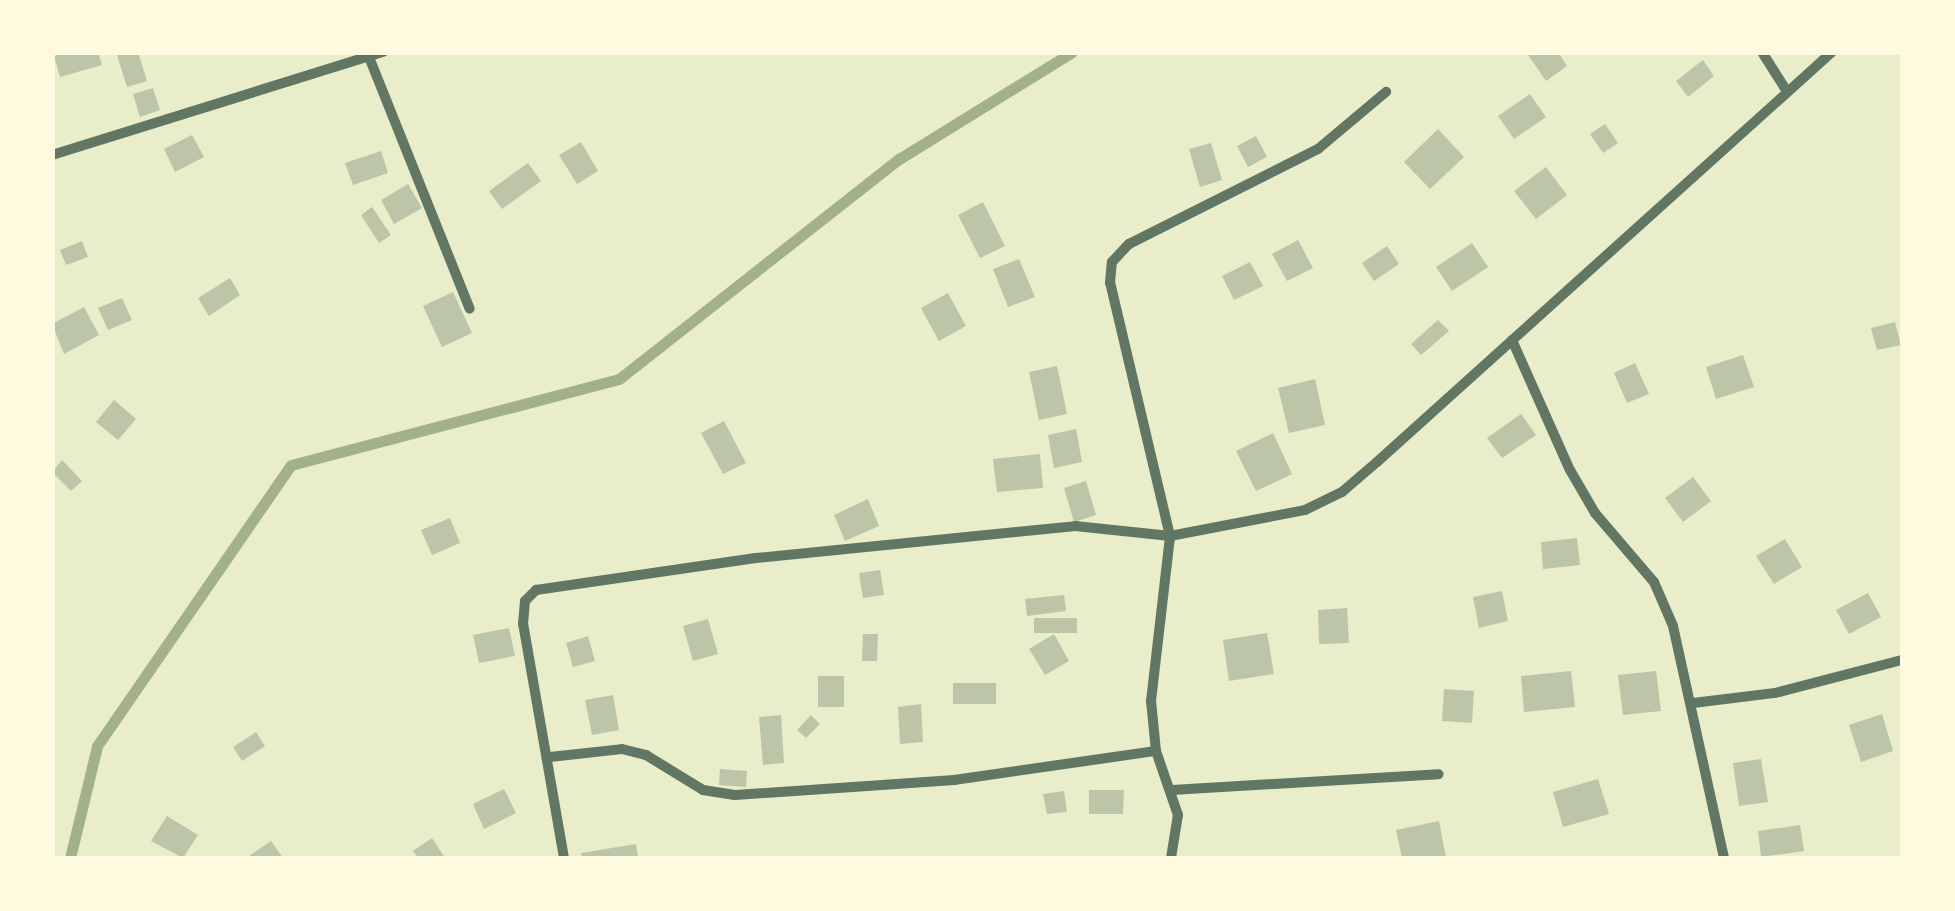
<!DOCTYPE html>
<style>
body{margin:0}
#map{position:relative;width:1955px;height:911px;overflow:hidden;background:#e9edc9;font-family:"Roboto Condensed",sans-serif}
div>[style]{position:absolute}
.stream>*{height:11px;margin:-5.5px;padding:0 5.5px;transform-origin:5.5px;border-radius:5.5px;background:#a3b18a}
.building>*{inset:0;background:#bcc5a7}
.minor>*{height:10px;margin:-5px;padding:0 5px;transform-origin:5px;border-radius:5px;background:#617663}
span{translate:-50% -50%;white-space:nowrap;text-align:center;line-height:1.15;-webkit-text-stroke:8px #fefae0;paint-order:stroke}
.frame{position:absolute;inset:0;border:55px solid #fefae0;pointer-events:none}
</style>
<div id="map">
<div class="stream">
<div style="left:70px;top:858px;width:115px;rotate:-76.4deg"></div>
<div style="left:97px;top:746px;width:341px;rotate:-55.4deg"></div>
<div style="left:291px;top:465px;width:339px;rotate:-14.7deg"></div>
<div style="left:619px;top:379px;width:356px;rotate:-38.2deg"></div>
<div style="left:899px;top:159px;width:203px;rotate:-31.7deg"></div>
</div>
<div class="building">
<div style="clip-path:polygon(67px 52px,98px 52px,102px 65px,60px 77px,54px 56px)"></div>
<div style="clip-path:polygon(116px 52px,138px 52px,147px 81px,127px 87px)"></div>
<div style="clip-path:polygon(1526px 52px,1558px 52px,1567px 66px,1546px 81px)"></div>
<div style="clip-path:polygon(1703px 60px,1714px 76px,1688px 97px,1676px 81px)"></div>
<div style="clip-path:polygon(153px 88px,160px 110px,140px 117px,133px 94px)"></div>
<div style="clip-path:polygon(1530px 94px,1546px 117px,1514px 139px,1498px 116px)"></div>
<div style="clip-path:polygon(1605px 124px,1618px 143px,1603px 153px,1590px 134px)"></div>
<div style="clip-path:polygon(1438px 129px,1464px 157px,1430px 189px,1404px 162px)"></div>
<div style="clip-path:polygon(192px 135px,204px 157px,175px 172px,164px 149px)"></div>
<div style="clip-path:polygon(1256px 136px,1267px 157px,1248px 167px,1237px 146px)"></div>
<div style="clip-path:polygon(581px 142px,598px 171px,577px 184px,559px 155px)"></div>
<div style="clip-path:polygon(1211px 143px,1222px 180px,1200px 187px,1189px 149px)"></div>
<div style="clip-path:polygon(381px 151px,388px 173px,353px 185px,345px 163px)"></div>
<div style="clip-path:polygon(528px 163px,541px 181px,502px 209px,489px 191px)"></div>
<div style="clip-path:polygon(1546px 167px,1567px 195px,1536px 219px,1514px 191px)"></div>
<div style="clip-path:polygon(408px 184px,422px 208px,394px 224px,381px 200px)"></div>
<div style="clip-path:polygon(983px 202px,1005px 246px,980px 258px,958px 215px)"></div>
<div style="clip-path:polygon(372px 207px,391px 235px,379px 243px,361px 215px)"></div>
<div style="clip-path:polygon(1298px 240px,1313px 268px,1287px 281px,1272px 254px)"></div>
<div style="clip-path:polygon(82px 241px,88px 257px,66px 265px,60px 250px)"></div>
<div style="clip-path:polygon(1472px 243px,1488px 267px,1452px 291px,1436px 267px)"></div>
<div style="clip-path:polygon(1387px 246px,1399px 264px,1374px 281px,1362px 263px)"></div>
<div style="clip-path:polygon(1019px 259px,1035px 297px,1008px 307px,993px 269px)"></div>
<div style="clip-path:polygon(1250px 262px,1263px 286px,1234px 300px,1222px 276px)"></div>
<div style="clip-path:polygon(230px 278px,240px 295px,209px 316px,198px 298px)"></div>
<div style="clip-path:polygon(453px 292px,472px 333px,442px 347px,423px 306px)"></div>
<div style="clip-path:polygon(948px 293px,966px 326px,939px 341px,921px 308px)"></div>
<div style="clip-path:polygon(122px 298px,132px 320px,108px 330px,98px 308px)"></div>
<div style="clip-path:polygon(84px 307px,99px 335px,64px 354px,52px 324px)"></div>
<div style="clip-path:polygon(1438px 320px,1449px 331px,1421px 355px,1411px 344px)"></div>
<div style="clip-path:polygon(1895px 322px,1901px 345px,1877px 350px,1871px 328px)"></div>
<div style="clip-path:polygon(1743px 355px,1754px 387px,1716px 399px,1706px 367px)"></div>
<div style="clip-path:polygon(1635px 363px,1649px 394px,1627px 403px,1614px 373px)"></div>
<div style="clip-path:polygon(1057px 366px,1067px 414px,1039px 420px,1029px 372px)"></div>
<div style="clip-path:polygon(1315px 379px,1325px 425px,1289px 433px,1278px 388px)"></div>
<div style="clip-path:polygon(114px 400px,136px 419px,118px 440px,96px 422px)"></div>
<div style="clip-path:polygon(1521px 414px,1536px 435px,1502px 458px,1487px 438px)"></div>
<div style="clip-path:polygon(724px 421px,746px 463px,723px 474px,701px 433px)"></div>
<div style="clip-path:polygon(1076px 429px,1082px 462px,1054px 468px,1048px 435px)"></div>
<div style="clip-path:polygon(1273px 433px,1292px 474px,1256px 491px,1236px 451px)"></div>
<div style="clip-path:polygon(1040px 454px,1043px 488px,997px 492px,993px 459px)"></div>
<div style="clip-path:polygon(62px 460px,82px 481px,71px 491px,52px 472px)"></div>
<div style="clip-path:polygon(1693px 477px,1711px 501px,1683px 522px,1665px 498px)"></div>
<div style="clip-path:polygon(1086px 481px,1096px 515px,1074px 522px,1064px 488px)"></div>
<div style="clip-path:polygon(868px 499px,879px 526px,845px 541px,834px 515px)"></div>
<div style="clip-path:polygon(450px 518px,460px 543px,432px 555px,421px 530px)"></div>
<div style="clip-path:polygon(1577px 538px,1580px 565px,1543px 569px,1541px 542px)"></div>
<div style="clip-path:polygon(1785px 539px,1802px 567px,1774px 584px,1756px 556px)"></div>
<div style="clip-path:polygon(880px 570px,884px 595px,863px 598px,859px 573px)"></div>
<div style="clip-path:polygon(1502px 591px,1508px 621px,1479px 628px,1473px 597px)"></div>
<div style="clip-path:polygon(1868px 593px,1881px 617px,1849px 634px,1836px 610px)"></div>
<div style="clip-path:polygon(1064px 595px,1066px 611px,1027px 616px,1025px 599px)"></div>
<div style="clip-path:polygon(1347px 608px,1349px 643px,1319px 644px,1318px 610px)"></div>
<div style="clip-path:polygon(1034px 618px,1077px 618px,1077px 633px,1034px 633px)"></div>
<div style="clip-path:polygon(708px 619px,718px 654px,693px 661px,683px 626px)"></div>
<div style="clip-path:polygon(509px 628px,515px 656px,479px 663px,473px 635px)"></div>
<div style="clip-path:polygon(1267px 633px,1274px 674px,1229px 681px,1223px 640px)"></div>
<div style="clip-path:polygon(863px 634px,878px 634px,877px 661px,862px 661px)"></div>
<div style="clip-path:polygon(1054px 634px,1069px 661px,1045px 675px,1029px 649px)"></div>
<div style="clip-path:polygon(588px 636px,595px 661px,573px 667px,566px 643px)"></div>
<div style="clip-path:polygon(1571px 671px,1575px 707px,1524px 712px,1521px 676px)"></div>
<div style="clip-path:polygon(1656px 671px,1661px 711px,1623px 715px,1618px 675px)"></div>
<div style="clip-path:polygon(818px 676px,844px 676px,844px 707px,818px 707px)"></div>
<div style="clip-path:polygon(953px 683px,996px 683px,996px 704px,953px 704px)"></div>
<div style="clip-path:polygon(1444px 689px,1474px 691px,1472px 723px,1442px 721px)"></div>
<div style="clip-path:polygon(613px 695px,619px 730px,592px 735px,585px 700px)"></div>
<div style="clip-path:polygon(921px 704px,923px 742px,900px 744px,898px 707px)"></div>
<div style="clip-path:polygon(1882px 714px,1893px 751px,1861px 762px,1849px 725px)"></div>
<div style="clip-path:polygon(781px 715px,784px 763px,763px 765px,759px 717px)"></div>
<div style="clip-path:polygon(811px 715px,820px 724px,806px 738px,797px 730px)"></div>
<div style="clip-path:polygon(256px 732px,265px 746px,242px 761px,233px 747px)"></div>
<div style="clip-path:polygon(1761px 759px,1768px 802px,1739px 806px,1733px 763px)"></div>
<div style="clip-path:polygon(720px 769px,747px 771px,746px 787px,719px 785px)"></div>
<div style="clip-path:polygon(1598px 779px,1609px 814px,1563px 827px,1553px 792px)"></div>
<div style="clip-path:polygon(504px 789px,516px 813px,484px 829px,473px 804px)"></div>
<div style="clip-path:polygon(1089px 790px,1124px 790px,1123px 814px,1089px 814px)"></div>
<div style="clip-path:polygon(1064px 791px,1067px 812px,1047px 814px,1043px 794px)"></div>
<div style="clip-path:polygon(167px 816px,198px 835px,183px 858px,151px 841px)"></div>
<div style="clip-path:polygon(1439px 821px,1446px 858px,1402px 858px,1396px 830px)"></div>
<div style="clip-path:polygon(1800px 825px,1804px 851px,1761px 857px,1758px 831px)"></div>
<div style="clip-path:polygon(432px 838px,445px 858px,418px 858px,413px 851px)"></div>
<div style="clip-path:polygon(271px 841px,283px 858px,246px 858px)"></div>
<div style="clip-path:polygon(636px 844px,638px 858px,582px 858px,581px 853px)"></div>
</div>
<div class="minor">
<div style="left:1762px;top:52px;width:45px;rotate:57.7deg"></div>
<div style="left:369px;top:57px;width:271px;rotate:68.2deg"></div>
<div style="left:52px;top:155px;width:347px;rotate:-17.3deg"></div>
<div style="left:1512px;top:340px;width:142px;rotate:66deg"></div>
<div style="left:1570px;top:470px;width:50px;rotate:59.8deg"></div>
<div style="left:1595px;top:513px;width:91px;rotate:49.5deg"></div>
<div style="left:1654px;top:582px;width:48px;rotate:66.6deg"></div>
<div style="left:1673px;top:626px;width:238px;rotate:77.6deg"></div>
<div style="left:1693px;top:703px;width:83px;rotate:-7deg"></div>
<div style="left:1775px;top:693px;width:131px;rotate:-14.6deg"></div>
<div style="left:550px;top:757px;width:72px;rotate:-6.3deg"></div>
<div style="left:622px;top:749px;width:25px;rotate:14deg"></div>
<div style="left:646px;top:755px;width:67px;rotate:31.6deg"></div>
<div style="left:703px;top:790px;width:32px;rotate:9deg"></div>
<div style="left:735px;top:795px;width:220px;rotate:-3.9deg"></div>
<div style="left:954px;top:780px;width:204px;rotate:-8.2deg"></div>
<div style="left:1172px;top:790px;width:267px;rotate:-3.4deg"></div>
<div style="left:564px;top:858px;width:238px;rotate:-99.9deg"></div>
<div style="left:523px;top:624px;width:23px;rotate:-85deg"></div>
<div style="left:525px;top:601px;width:16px;rotate:-45deg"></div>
<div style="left:536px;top:590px;width:222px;rotate:-8.3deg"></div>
<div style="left:756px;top:558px;width:321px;rotate:-5.7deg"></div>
<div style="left:1075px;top:526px;width:96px;rotate:6deg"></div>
<div style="left:1170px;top:536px;width:137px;rotate:-10.9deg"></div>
<div style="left:1305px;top:510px;width:41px;rotate:-25.9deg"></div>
<div style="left:1342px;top:492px;width:46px;rotate:-40.6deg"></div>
<div style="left:1377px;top:462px;width:612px;rotate:-42.02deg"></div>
<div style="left:1171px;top:858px;width:44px;rotate:-80.8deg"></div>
<div style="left:1178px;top:815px;width:68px;rotate:-109deg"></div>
<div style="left:1156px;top:751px;width:50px;rotate:-95.7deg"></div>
<div style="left:1151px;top:701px;width:166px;rotate:-83.4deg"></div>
<div style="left:1170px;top:536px;width:260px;rotate:-103.3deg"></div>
<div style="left:1110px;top:283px;width:21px;rotate:-85deg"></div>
<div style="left:1112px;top:262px;width:25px;rotate:-47deg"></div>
<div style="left:1129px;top:244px;width:212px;rotate:-26.7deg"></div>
<div style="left:1318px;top:149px;width:89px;rotate:-40deg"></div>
</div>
<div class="frame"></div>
</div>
